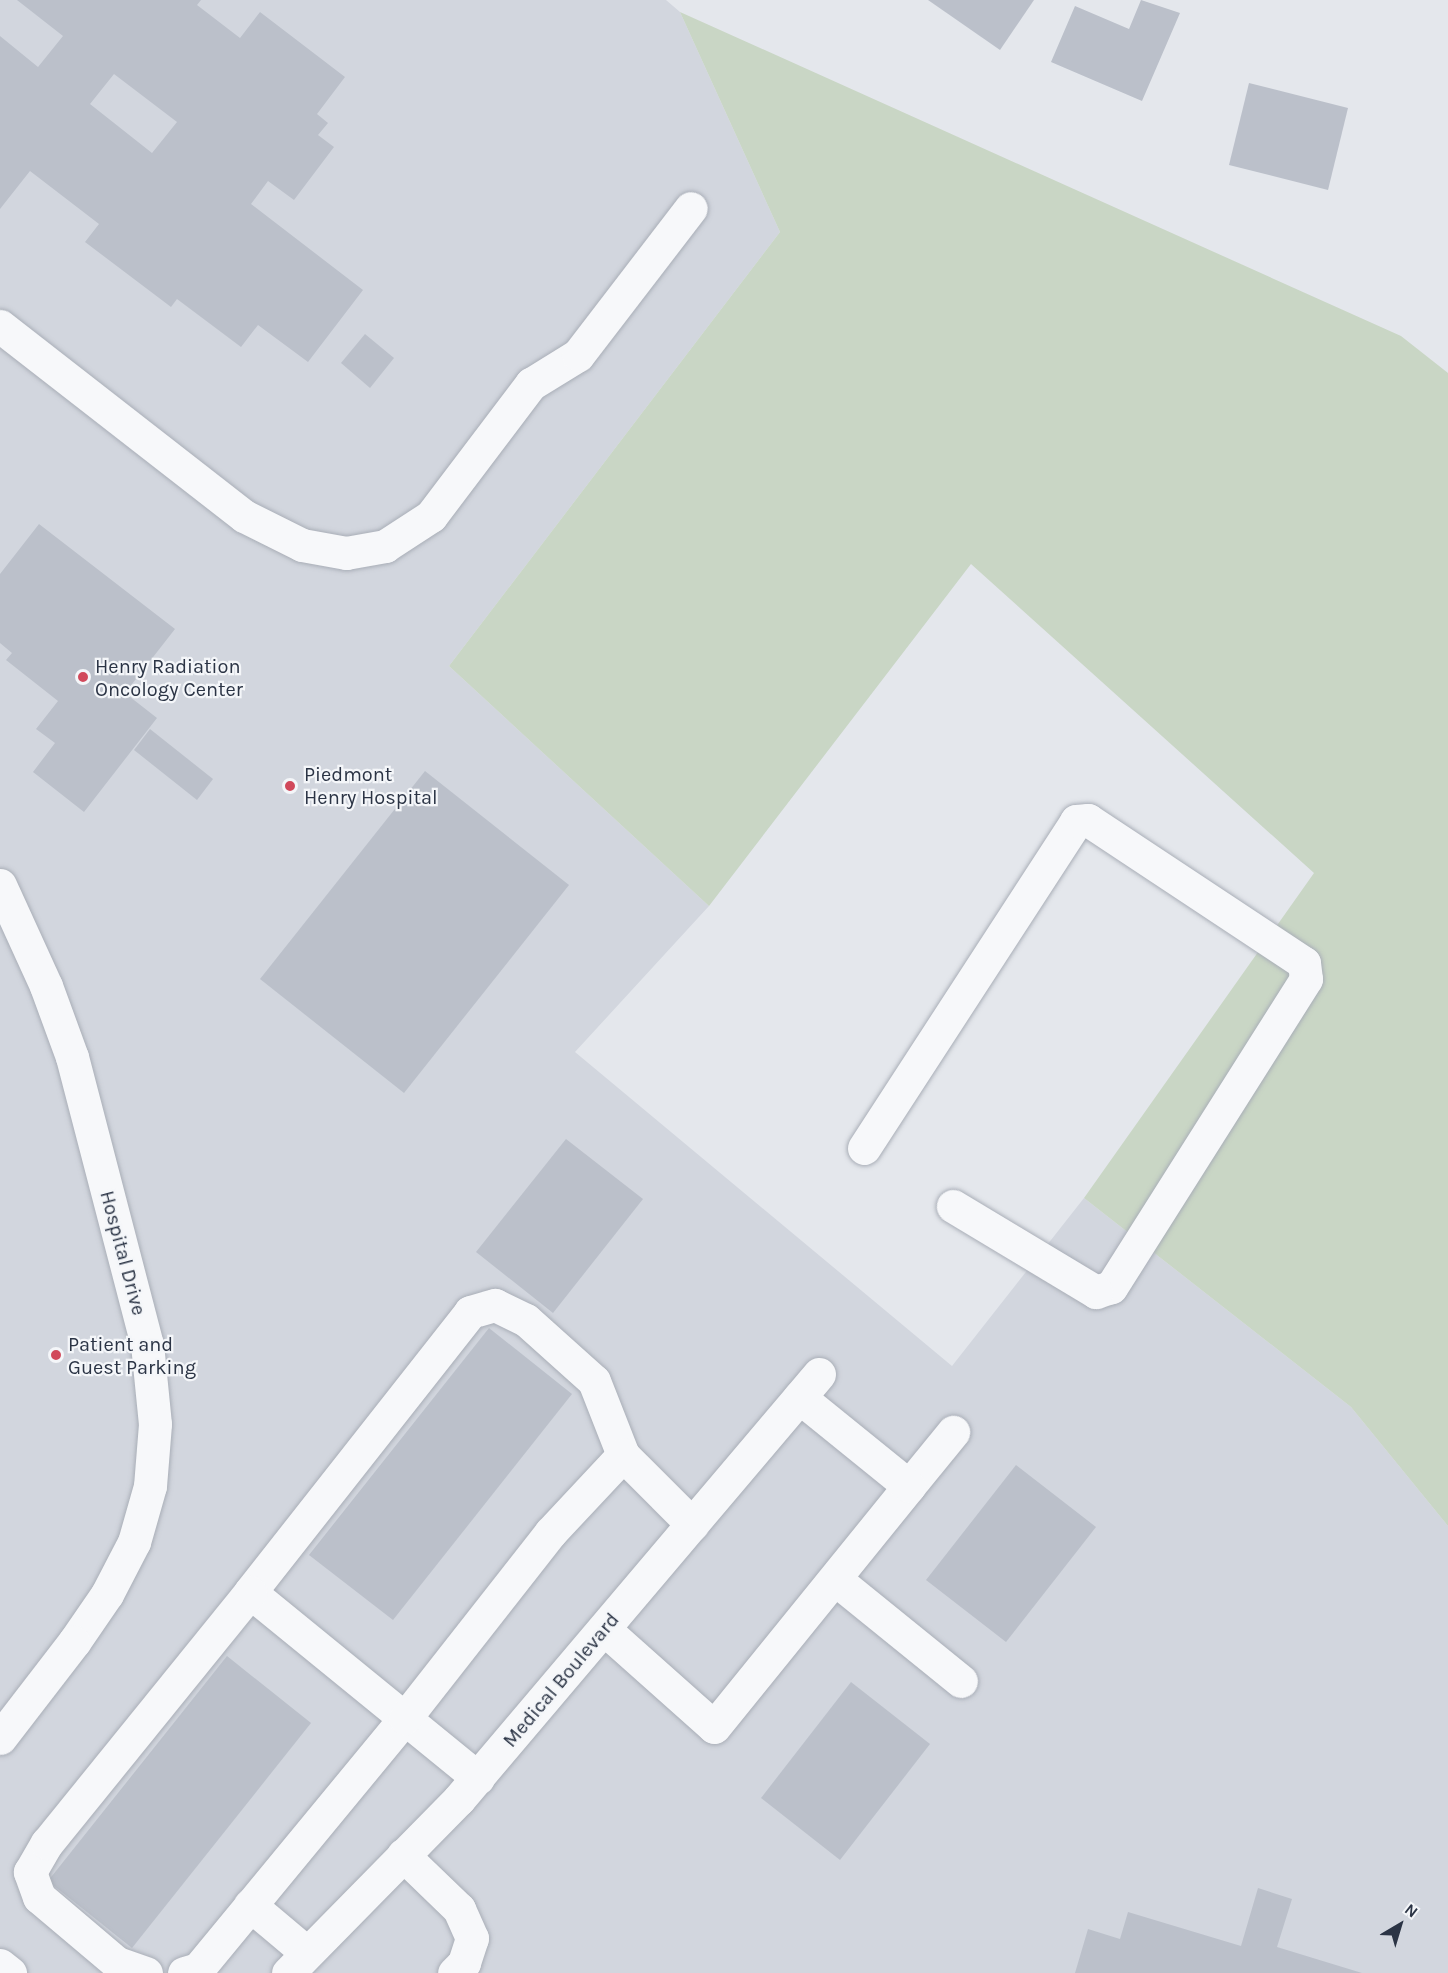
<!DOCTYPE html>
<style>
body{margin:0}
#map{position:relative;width:1448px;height:1973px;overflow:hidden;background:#e4e7ec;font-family:Karla,sans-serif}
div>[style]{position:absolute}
.built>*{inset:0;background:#d2d6de}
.green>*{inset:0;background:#c9d6c5}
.building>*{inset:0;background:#bbc0ca}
.roads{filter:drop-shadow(0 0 2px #a9aeb7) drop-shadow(0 0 2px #a9aeb7)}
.minor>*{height:33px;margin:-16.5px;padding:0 16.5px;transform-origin:16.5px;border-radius:16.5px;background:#f7f8fa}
.dots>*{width:16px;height:16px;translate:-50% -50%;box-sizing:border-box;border:3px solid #f4f6f9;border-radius:50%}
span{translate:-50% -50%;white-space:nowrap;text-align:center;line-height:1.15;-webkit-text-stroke:4.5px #f4f6f9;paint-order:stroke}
.poi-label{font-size:20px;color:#2b3445}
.left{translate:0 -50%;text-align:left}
.street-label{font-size:20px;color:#2b3445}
.north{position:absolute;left:1370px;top:1895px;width:60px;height:60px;-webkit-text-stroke:4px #f4f6f9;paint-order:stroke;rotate:38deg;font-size:16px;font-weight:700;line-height:24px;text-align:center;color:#2b3445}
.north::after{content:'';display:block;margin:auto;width:21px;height:27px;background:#2b3445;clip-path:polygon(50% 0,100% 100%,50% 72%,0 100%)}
</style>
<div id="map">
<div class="built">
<div style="clip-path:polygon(0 0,666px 0,680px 12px,780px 232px,449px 666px,709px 906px,575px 1052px,952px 1366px,1084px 1198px,1351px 1407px,1448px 1526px,1448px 1973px,0 1973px)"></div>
</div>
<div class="green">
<div style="clip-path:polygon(680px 12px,1401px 336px,1448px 373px,1448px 1526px,1351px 1407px,1084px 1198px,1314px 873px,971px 564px,709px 906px,449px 666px,780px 232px)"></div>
</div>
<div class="building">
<div style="clip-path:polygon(evenodd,17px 0,201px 0,197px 5px,240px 38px,260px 12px,345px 77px,317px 114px,328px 123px,318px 135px,334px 147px,294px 200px,268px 181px,251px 204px,363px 290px,308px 362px,258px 325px,241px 347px,177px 299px,171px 307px,85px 242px,99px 224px,30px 171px,0 209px,0 36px,38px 67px,63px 36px,17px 0,114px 74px,177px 122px,152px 153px,90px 104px,114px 74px)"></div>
<div style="clip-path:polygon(928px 0,1034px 0,1000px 50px)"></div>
<div style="clip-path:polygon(1141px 0,1180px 13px,1142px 101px,1051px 62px,1075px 6px,1129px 29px)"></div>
<div style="clip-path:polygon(1249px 83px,1348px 108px,1328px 190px,1229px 165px)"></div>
<div style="clip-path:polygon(365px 334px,394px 358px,370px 388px,341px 363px)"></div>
<div style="clip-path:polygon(39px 524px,175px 629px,125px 693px,157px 718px,84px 812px,33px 772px,55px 743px,36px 729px,58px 701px,6px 660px,12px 653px,0 643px,0 574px)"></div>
<div style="clip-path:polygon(150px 729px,213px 779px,197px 800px,134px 750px)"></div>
<div style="clip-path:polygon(425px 771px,569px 885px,404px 1093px,260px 979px)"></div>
<div style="clip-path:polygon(566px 1139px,643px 1199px,553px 1313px,476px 1252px)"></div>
<div style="clip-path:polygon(489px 1328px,572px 1394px,393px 1620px,309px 1555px)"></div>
<div style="clip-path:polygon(1016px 1465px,1096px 1527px,1006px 1642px,926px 1580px)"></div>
<div style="clip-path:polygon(227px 1656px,311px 1723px,132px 1948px,48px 1881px)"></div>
<div style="clip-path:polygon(851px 1682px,930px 1744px,840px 1860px,761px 1798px)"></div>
<div style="clip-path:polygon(1258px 1888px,1292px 1899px,1277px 1947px,1362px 1973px,1075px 1973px,1088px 1929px,1120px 1939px,1128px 1912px,1241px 1946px)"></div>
</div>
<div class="roads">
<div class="minor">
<div style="left:0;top:326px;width:309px;rotate:37.9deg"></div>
<div style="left:244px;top:516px;width:65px;rotate:26.6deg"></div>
<div style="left:302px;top:545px;width:45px;rotate:10.3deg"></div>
<div style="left:346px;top:553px;width:40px;rotate:-10deg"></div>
<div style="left:385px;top:546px;width:55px;rotate:-33.1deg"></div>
<div style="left:431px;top:516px;width:166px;rotate:-52.9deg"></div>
<div style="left:531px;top:384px;width:55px;rotate:-31.7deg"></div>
<div style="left:578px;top:355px;width:185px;rotate:-52.5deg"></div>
<div style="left:0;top:885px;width:111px;rotate:65.5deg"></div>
<div style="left:46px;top:986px;width:76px;rotate:69.9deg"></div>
<div style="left:72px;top:1057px;width:297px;rotate:75.4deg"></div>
<div style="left:147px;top:1344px;width:80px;rotate:84.3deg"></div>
<div style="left:155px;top:1424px;width:62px;rotate:94.6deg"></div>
<div style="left:150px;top:1486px;width:58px;rotate:105.9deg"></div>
<div style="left:134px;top:1542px;width:59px;rotate:117.4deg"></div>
<div style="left:107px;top:1594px;width:58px;rotate:124.5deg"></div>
<div style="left:74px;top:1642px;width:121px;rotate:127.6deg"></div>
<div style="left:864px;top:1148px;width:390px;rotate:-57deg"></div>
<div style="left:1076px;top:821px;width:12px;rotate:-5deg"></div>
<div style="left:1088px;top:820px;width:259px;rotate:33.5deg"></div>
<div style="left:1304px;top:963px;width:16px;rotate:83deg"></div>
<div style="left:1306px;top:979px;width:365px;rotate:122.3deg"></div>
<div style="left:1111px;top:1287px;width:16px;rotate:162deg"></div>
<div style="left:1096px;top:1292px;width:167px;rotate:-149deg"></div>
<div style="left:909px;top:1486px;width:70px;rotate:-50.8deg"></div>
<div style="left:835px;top:1579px;width:162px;rotate:39deg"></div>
<div style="left:604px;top:1629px;width:147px;rotate:41.7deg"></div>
<div style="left:714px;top:1727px;width:310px;rotate:-51deg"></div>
<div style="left:909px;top:1486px;width:141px;rotate:-141deg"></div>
<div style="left:478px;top:1778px;width:294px;rotate:-140.8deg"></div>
<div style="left:250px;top:1592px;width:356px;rotate:-51.8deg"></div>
<div style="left:470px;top:1312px;width:26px;rotate:-16deg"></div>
<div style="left:495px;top:1305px;width:34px;rotate:26deg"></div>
<div style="left:526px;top:1320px;width:91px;rotate:41.9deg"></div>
<div style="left:594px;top:1381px;width:79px;rotate:68.6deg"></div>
<div style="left:623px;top:1455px;width:98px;rotate:45deg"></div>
<div style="left:403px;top:1855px;width:78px;rotate:44deg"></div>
<div style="left:459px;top:1909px;width:32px;rotate:66deg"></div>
<div style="left:472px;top:1938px;width:26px;rotate:108deg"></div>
<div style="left:464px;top:1963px;width:14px;rotate:135deg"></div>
<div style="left:250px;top:1905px;width:73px;rotate:40deg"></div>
<div style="left:0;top:1965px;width:13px;rotate:39deg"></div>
<div style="left:146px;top:1973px;width:31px;rotate:-161deg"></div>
<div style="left:117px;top:1963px;width:102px;rotate:-139.8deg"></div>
<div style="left:39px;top:1897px;width:27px;rotate:-110deg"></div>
<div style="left:30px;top:1872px;width:34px;rotate:-60deg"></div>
<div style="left:47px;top:1843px;width:323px;rotate:-51deg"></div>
<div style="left:184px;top:1973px;width:15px;rotate:-16deg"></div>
<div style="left:198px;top:1969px;width:325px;rotate:-50.5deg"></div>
<div style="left:405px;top:1718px;width:235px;rotate:-51.9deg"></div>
<div style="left:550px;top:1533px;width:107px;rotate:-46.9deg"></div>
<div style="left:288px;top:1973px;width:244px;rotate:-45.5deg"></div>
<div style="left:459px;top:1799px;width:557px;rotate:-49.73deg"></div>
</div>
</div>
<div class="dots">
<div style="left:83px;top:677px;background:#d1495b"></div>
<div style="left:290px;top:786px;background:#d1495b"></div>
<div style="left:56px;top:1355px;background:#d1495b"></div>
</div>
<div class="poi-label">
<span class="left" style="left:95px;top:678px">Henry Radiation<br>Oncology Center</span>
<span class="left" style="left:304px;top:786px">Piedmont<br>Henry Hospital</span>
<span class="left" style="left:68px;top:1356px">Patient and<br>Guest Parking</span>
</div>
<div class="street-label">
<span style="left:123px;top:1253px;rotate:75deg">Hospital Drive</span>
<span style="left:561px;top:1680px;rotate:-50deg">Medical Boulevard</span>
</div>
<div class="north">N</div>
</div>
